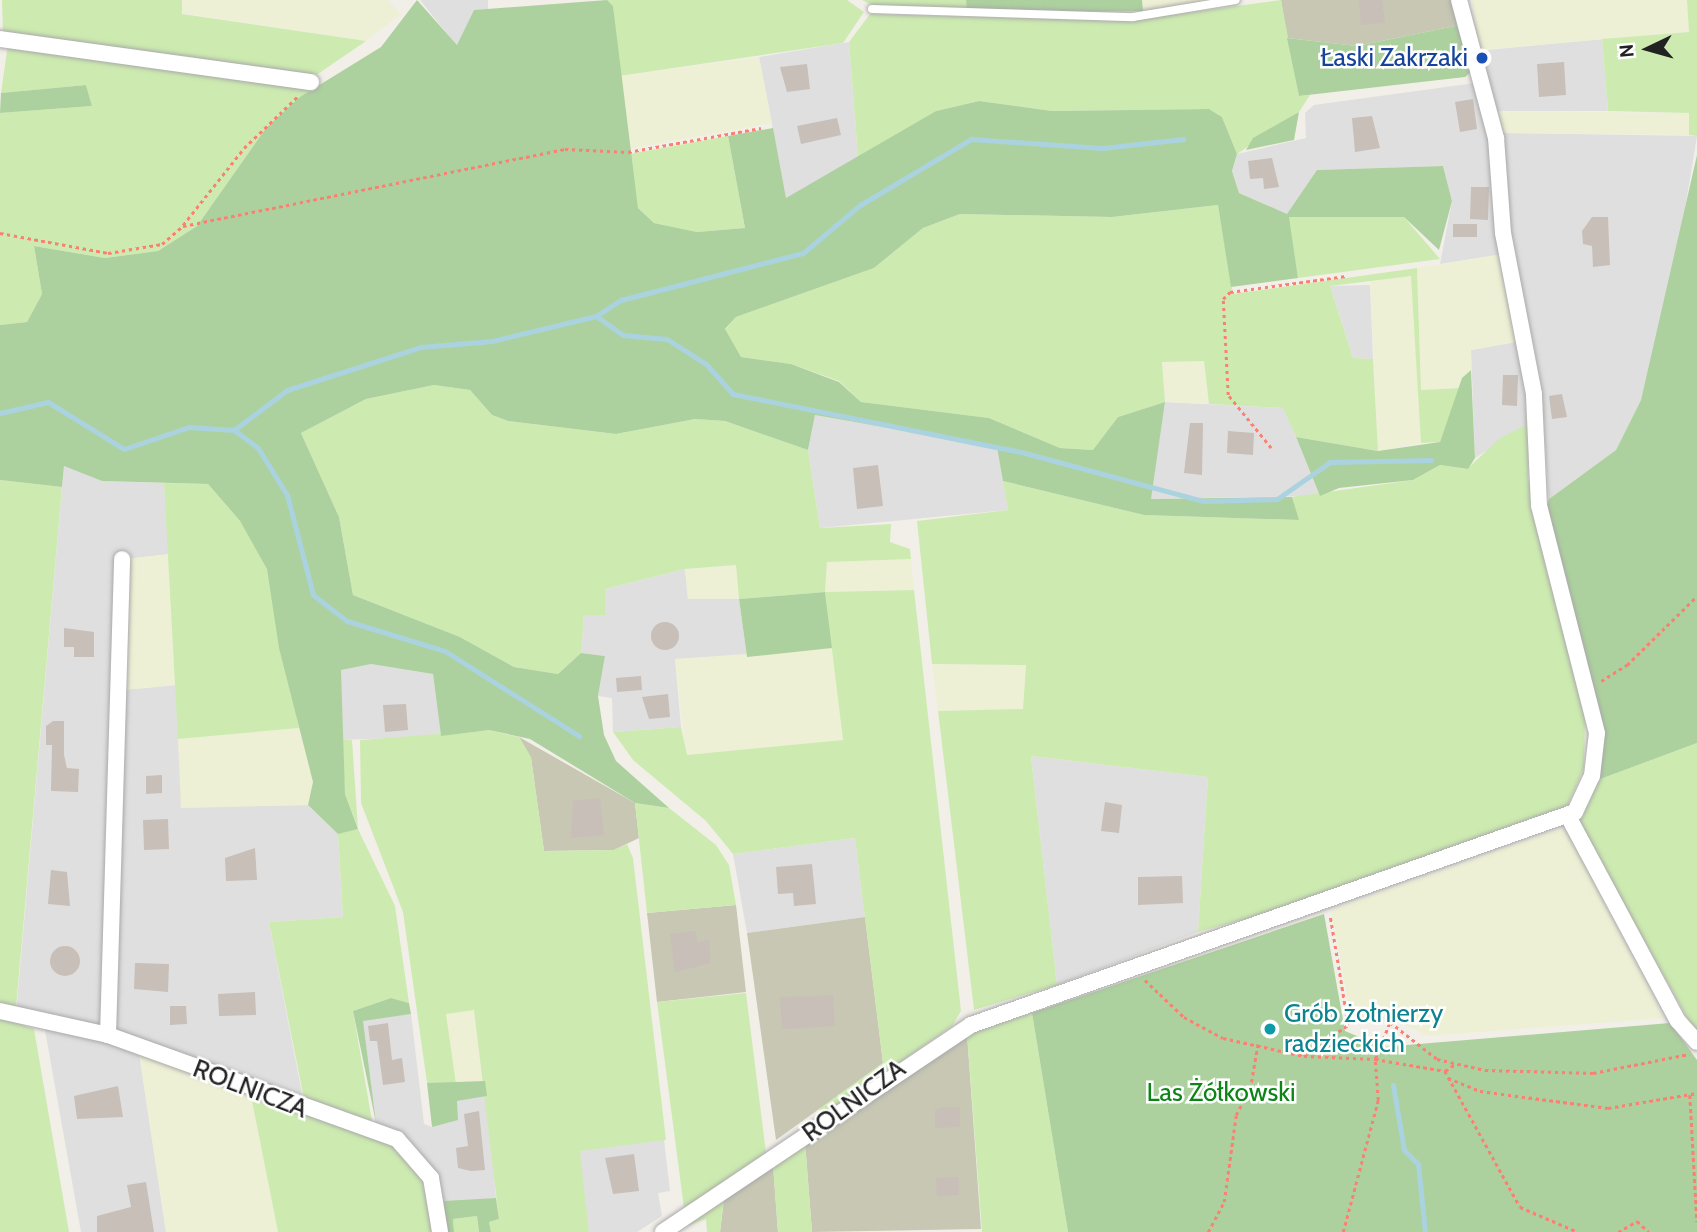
<!DOCTYPE html>
<meta charset="utf-8">
<style>
body{margin:0}
#map{position:relative;width:1697px;height:1232px;overflow:hidden;background:#f2efe9;font-family:Cabin,sans-serif}
div>[style]{position:absolute}
.residential>*{inset:0;background:#e0dfdf}
.construction>*{inset:0;background:#c7c7b4}
.farmland>*{inset:0;background:#eef0d5}
.grass>*{inset:0;background:#cdebb0}
.forest>*{inset:0;background:#add19e}
.stream>*{height:5px;margin:-2.5px;padding:0 2.5px;transform-origin:2.5px;border-radius:2.5px;background:#aad3df}
.building>*{inset:0;background:#c7bfb8}
.round{border-radius:50%}
.path>*{height:2.5px;margin-top:-1.25px;transform-origin:0;background:repeating-linear-gradient(90deg,#fa8072 0 3.5px,transparent 0 7px)}
.roads{filter:drop-shadow(0 0 2px #a9a9a9) drop-shadow(0 0 2px #a9a9a9)}
.service>*{height:8px;margin:-4px;padding:0 4px;transform-origin:4px;border-radius:4px;background:#fff}
.minor>*{height:16px;margin:-8px;padding:0 8px;transform-origin:8px;border-radius:8px;background:#fff}
.dots>*{width:19px;height:19px;translate:-50% -50%;box-sizing:border-box;border:4px solid #fff;border-radius:50%}
span{translate:-50% -50%;white-space:nowrap;text-align:center;line-height:1.15;-webkit-text-stroke:5px #fff;paint-order:stroke}
.transit-label{font-size:26px;color:#164399}
.right{translate:-100% -50%;text-align:right}
.culture-label{font-size:26px;color:#0d838f}
.left{translate:0 -50%;text-align:left}
.street-label{font-size:26px;color:#222}
.park-label{font-size:26px;color:#0c8416}
.north{position:absolute;left:1613px;top:14px;width:70px;height:70px;-webkit-text-stroke:5px #fff;paint-order:stroke;rotate:265deg;font-size:19px;font-weight:700;line-height:28px;text-align:center;color:#222}
.north::after{content:'';display:block;margin:auto;width:24px;height:32px;background:#222;clip-path:polygon(50% 0,100% 100%,50% 72%,0 100%)}
</style>
<div id="map">
<div class="residential">
<div style="clip-path:polygon(420px 0,488px 0,488px 9px,474px 11px,457px 46px)"></div>
<div style="clip-path:polygon(1602px 39px,1608px 111px,1496px 111px,1483px 62px,1488px 50px)"></div>
<div style="clip-path:polygon(849px 42px,858px 157px,786px 199px,759px 57px)"></div>
<div style="clip-path:polygon(1475px 83px,1491px 134px,1503px 254px,1440px 264px,1452px 201px,1443px 166px,1317px 170px,1288px 215px,1239px 193px,1232px 171px,1237px 154px,1306px 138px,1305px 113px,1314px 105px)"></div>
<div style="clip-path:polygon(1503px 133px,1697px 136px,1672px 288px,1641px 400px,1616px 450px,1549px 499px,1541px 383px,1508px 216px)"></div>
<div style="clip-path:polygon(1370px 285px,1373px 359px,1353px 358px,1330px 286px)"></div>
<div style="clip-path:polygon(1521px 341px,1530px 423px,1475px 458px,1471px 350px)"></div>
<div style="clip-path:polygon(1165px 402px,1284px 408px,1320px 496px,1150px 499px)"></div>
<div style="clip-path:polygon(815px 415px,998px 447px,1008px 510px,820px 528px,808px 450px)"></div>
<div style="clip-path:polygon(64px 465px,102px 481px,164px 483px,170px 554px,126px 559px,123px 690px,176px 685px,182px 807px,308px 805px,338px 834px,343px 917px,269px 922px,304px 1104px,139px 1053px,166px 1232px,81px 1232px,43px 1019px,16px 1014px)"></div>
<div style="clip-path:polygon(685px 569px,688px 599px,739px 599px,747px 657px,675px 659px,681px 727px,613px 732px,612px 698px,598px 696px,605px 656px,581px 653px,584px 614px,605px 589px)"></div>
<div style="clip-path:polygon(371px 664px,433px 674px,441px 736px,341px 740px,341px 669px)"></div>
<div style="clip-path:polygon(1031px 756px,1208px 777px,1198px 932px,1057px 985px)"></div>
<div style="clip-path:polygon(855px 838px,865px 917px,747px 933px,733px 854px)"></div>
<div style="clip-path:polygon(411px 1014px,424px 1124px,432px 1127px,456px 1101px,487px 1096px,496px 1198px,436px 1207px,434px 1192px,377px 1131px,362px 1020px)"></div>
<div style="clip-path:polygon(664px 1140px,670px 1191px,658px 1193px,662px 1216px,637px 1232px,589px 1232px,579px 1150px)"></div>
</div>
<div class="construction">
<div style="clip-path:polygon(1281px 0,1453px 0,1460px 25px,1357px 46px,1287px 38px)"></div>
<div style="clip-path:polygon(519px 737px,635px 803px,639px 838px,614px 850px,544px 851px,531px 758px)"></div>
<div style="clip-path:polygon(736px 905px,746px 992px,657px 1002px,647px 913px)"></div>
<div style="clip-path:polygon(865px 917px,883px 1063px,776px 1140px,747px 933px)"></div>
<div style="clip-path:polygon(967px 1034px,981px 1229px,812px 1232px,805px 1142px)"></div>
<div style="clip-path:polygon(773px 1165px,778px 1232px,720px 1232px,724px 1199px)"></div>
</div>
<div class="farmland">
<div style="clip-path:polygon(182px 0,388px 0,401px 14px,366px 41px,181px 13px)"></div>
<div style="clip-path:polygon(1142px 0,1212px 0,1143px 11px)"></div>
<div style="clip-path:polygon(1472px 0,1687px 0,1689px 32px,1478px 50px)"></div>
<div style="clip-path:polygon(759px 57px,772px 123px,629px 149px,619px 76px)"></div>
<div style="clip-path:polygon(1496px 111px,1689px 113px,1689px 135px,1503px 133px)"></div>
<div style="clip-path:polygon(1498px 255px,1521px 341px,1471px 350px,1471px 370px,1460px 388px,1421px 390px,1417px 268px)"></div>
<div style="clip-path:polygon(1412px 276px,1421px 443px,1378px 451px,1370px 279px)"></div>
<div style="clip-path:polygon(1204px 361px,1209px 404px,1165px 402px,1162px 362px)"></div>
<div style="clip-path:polygon(170px 554px,176px 685px,123px 690px,126px 559px)"></div>
<div style="clip-path:polygon(911px 559px,914px 590px,825px 592px,827px 562px)"></div>
<div style="clip-path:polygon(736px 565px,739px 599px,688px 599px,685px 569px)"></div>
<div style="clip-path:polygon(832px 648px,843px 741px,686px 755px,675px 659px)"></div>
<div style="clip-path:polygon(932px 664px,1026px 665px,1023px 709px,938px 711px)"></div>
<div style="clip-path:polygon(299px 728px,313px 782px,308px 805px,181px 808px,178px 739px)"></div>
<div style="clip-path:polygon(1559px 829px,1567px 831px,1664px 1018px,1428px 1036px,1393px 1019px,1351px 1017px,1331px 910px)"></div>
<div style="clip-path:polygon(474px 1009px,482px 1082px,456px 1084px,445px 1014px)"></div>
<div style="clip-path:polygon(139px 1053px,251px 1096px,278px 1232px,166px 1232px)"></div>
</div>
<div class="grass">
<div style="clip-path:polygon(2px 0,182px 0,182px 14px,366px 41px,312px 78px,3px 34px)"></div>
<div style="clip-path:polygon(607px 0,847px 0,864px 12px,843px 43px,619px 76px,613px 6px)"></div>
<div style="clip-path:polygon(862px 0,966px 0,967px 13px,874px 6px)"></div>
<div style="clip-path:polygon(1281px 0,1299px 96px,1310px 95px,1299px 112px,1237px 154px,1222px 117px,1209px 109px,1052px 111px,979px 101px,936px 111px,858px 157px,849px 42px,870px 14px,1125px 21px)"></div>
<div style="clip-path:polygon(1687px 0,1697px 0,1697px 136px,1689px 135px,1689px 113px,1608px 111px,1602px 39px,1689px 32px)"></div>
<div style="clip-path:polygon(8px 44px,279px 82px,317px 87px,266px 128px,197px 226px,158px 251px,105px 258px,34px 246px,42px 294px,27px 322px,0 325px,0 113px,92px 106px,86px 85px,1px 93px)"></div>
<div style="clip-path:polygon(728px 136px,745px 228px,697px 232px,654px 223px,638px 208px,630px 154px)"></div>
<div style="clip-path:polygon(1218px 205px,1233px 294px,1417px 268px,1421px 390px,1460px 388px,1440px 442px,1421px 443px,1411px 276px,1330px 286px,1353px 358px,1373px 359px,1378px 451px,1296px 437px,1283px 408px,1209px 404px,1204px 361px,1162px 362px,1165px 402px,1118px 417px,1094px 450px,1060px 448px,989px 418px,861px 402px,839px 381px,791px 364px,741px 357px,725px 330px,736px 317px,874px 268px,923px 228px,960px 214px,1112px 217px)"></div>
<div style="clip-path:polygon(1288px 217px,1404px 217px,1440px 259px,1298px 278px)"></div>
<div style="clip-path:polygon(434px 385px,470px 390px,492px 415px,508px 421px,616px 434px,695px 419px,725px 421px,808px 450px,820px 528px,891px 524px,890px 542px,910px 549px,911px 559px,827px 562px,825px 592px,914px 590px,961px 1011px,952px 1026px,822px 1117px,819px 1109px,883px 1063px,855px 838px,733px 854px,706px 821px,633px 760px,613px 732px,681px 727px,687px 755px,843px 740px,825px 592px,739px 599px,736px 565px,685px 569px,605px 589px,605px 615px,584px 615px,581px 653px,558px 674px,514px 667px,460px 637px,353px 595px,339px 517px,301px 433px,366px 399px)"></div>
<div style="clip-path:polygon(1530px 423px,1528px 478px,1585px 719px,1584px 768px,1565px 811px,1314px 900px,1198px 932px,1208px 777px,1031px 756px,1057px 985px,974px 1010px,938px 711px,1023px 709px,1026px 665px,932px 664px,917px 521px,1008px 510px,1003px 481px,1144px 515px,1298px 520px,1292px 497px,1413px 480px,1440px 465px,1467px 469px,1500px 438px)"></div>
<div style="clip-path:polygon(0 480px,62px 487px,16px 1008px,0 1005px)"></div>
<div style="clip-path:polygon(164px 483px,208px 484px,240px 521px,267px 568px,299px 728px,178px 739px)"></div>
<div style="clip-path:polygon(489px 730px,519px 737px,531px 757px,544px 851px,614px 850px,627px 844px,633px 858px,666px 1140px,580px 1151px,589px 1232px,491px 1232px,489px 1222px,499px 1219px,474px 1010px,446px 1014px,456px 1084px,427px 1083px,403px 912px,361px 803px,360px 740px)"></div>
<div style="clip-path:polygon(341px 740px,352px 740px,358px 829px,395px 906px,409px 1003px,391px 998px,353px 1011px,372px 1121px,305px 1104px,269px 922px,343px 917px,338px 834px,358px 828px,345px 794px)"></div>
<div style="clip-path:polygon(1697px 743px,1697px 1035px,1582px 829px,1580px 815px,1595px 781px)"></div>
<div style="clip-path:polygon(635px 803px,669px 808px,716px 845px,729px 865px,736px 905px,647px 913px)"></div>
<div style="clip-path:polygon(746px 993px,766px 1153px,684px 1208px,657px 1002px)"></div>
<div style="clip-path:polygon(1032px 1013px,1068px 1232px,982px 1232px,967px 1034px)"></div>
<div style="clip-path:polygon(0 1017px,34px 1029px,69px 1232px,0 1232px)"></div>
<div style="clip-path:polygon(251px 1096px,393px 1144px,422px 1178px,433px 1232px,278px 1232px)"></div>
<div style="clip-path:polygon(805px 1142px,812px 1232px,778px 1232px,773px 1165px)"></div>
<div style="clip-path:polygon(724px 1199px,720px 1232px,707px 1232px,706px 1219px,672px 1232px)"></div>
<div style="clip-path:polygon(477px 1216px,479px 1232px,454px 1232px,453px 1219px)"></div>
</div>
<div class="forest">
<div style="clip-path:polygon(417px 0,457px 45px,474px 10px,607px 0,613px 6px,638px 208px,654px 223px,697px 232px,745px 228px,728px 136px,773px 128px,786px 198px,936px 111px,979px 101px,1052px 111px,1209px 109px,1222px 117px,1237px 154px,1232px 171px,1239px 193px,1287px 214px,1317px 170px,1443px 166px,1452px 201px,1439px 250px,1404px 217px,1289px 217px,1298px 278px,1231px 287px,1218px 205px,1112px 217px,960px 214px,923px 228px,874px 268px,736px 317px,725px 329px,741px 357px,791px 364px,839px 382px,861px 402px,989px 418px,1060px 448px,1093px 450px,1118px 417px,1165px 402px,1151px 499px,1292px 497px,1299px 520px,1144px 515px,1003px 481px,997px 447px,815px 415px,808px 450px,725px 421px,695px 419px,616px 434px,508px 421px,492px 415px,470px 390px,434px 385px,366px 399px,301px 433px,339px 517px,353px 595px,460px 637px,514px 667px,558px 674px,581px 653px,605px 656px,598px 696px,604px 735px,616px 761px,669px 808px,635px 803px,530px 739px,489px 730px,441px 736px,433px 674px,371px 664px,341px 670px,345px 794px,358px 829px,338px 834px,308px 805px,313px 782px,279px 648px,267px 569px,240px 521px,208px 484px,102px 481px,64px 466px,62px 487px,0 480px,0 325px,27px 322px,42px 294px,34px 246px,105px 258px,158px 251px,197px 226px,266px 128px,300px 97px,381px 47px)"></div>
<div style="clip-path:polygon(966px 0,1142px 0,1143px 11px,967px 13px)"></div>
<div style="clip-path:polygon(1460px 25px,1471px 72px,1465px 77px,1299px 96px,1287px 38px,1357px 46px)"></div>
<div style="clip-path:polygon(86px 85px,92px 106px,0 113px,1px 93px)"></div>
<div style="clip-path:polygon(1299px 112px,1294px 140px,1246px 150px,1253px 138px)"></div>
<div style="clip-path:polygon(1697px 155px,1697px 743px,1595px 781px,1600px 760px,1546px 510px,1549px 499px,1616px 450px,1641px 400px)"></div>
<div style="clip-path:polygon(1471px 370px,1475px 458px,1468px 469px,1440px 465px,1413px 480px,1339px 488px,1320px 496px,1296px 437px,1378px 451px,1440px 442px,1462px 378px)"></div>
<div style="clip-path:polygon(825px 592px,832px 648px,747px 657px,739px 599px)"></div>
<div style="clip-path:polygon(1324px 914px,1345px 1031px,1383px 1047px,1670px 1023px,1697px 1060px,1697px 1232px,1068px 1232px,1032px 1013px)"></div>
<div style="clip-path:polygon(391px 998px,409px 1003px,411px 1014px,363px 1021px,376px 1123px,353px 1011px)"></div>
<div style="clip-path:polygon(485px 1081px,487px 1096px,457px 1101px,458px 1120px,432px 1127px,427px 1083px)"></div>
<div style="clip-path:polygon(496px 1198px,499px 1219px,489px 1222px,491px 1232px,479px 1232px,477px 1216px,453px 1219px,454px 1232px,445px 1232px,444px 1201px)"></div>
</div>
<div class="stream">
<div style="left:596px;top:316px;width:33px;rotate:35deg"></div>
<div style="left:623px;top:335px;width:44px;rotate:5.2deg"></div>
<div style="left:667px;top:339px;width:46px;rotate:32.7deg"></div>
<div style="left:706px;top:364px;width:40px;rotate:48deg"></div>
<div style="left:733px;top:394px;width:298px;rotate:11.4deg"></div>
<div style="left:1025px;top:453px;width:184px;rotate:15.1deg"></div>
<div style="left:1203px;top:501px;width:74px;rotate:-1.5deg"></div>
<div style="left:1277px;top:499px;width:65px;rotate:-34.9deg"></div>
<div style="left:1330px;top:462px;width:101px;rotate:-1.1deg"></div>
<div style="left:0;top:413px;width:49px;rotate:-12.9deg"></div>
<div style="left:48px;top:402px;width:89px;rotate:31.7deg"></div>
<div style="left:124px;top:449px;width:69px;rotate:-18.7deg"></div>
<div style="left:189px;top:427px;width:45px;rotate:3.8deg"></div>
<div style="left:234px;top:430px;width:66px;rotate:-37deg"></div>
<div style="left:287px;top:390px;width:141px;rotate:-17.8deg"></div>
<div style="left:421px;top:347px;width:71px;rotate:-4.8deg"></div>
<div style="left:492px;top:341px;width:107px;rotate:-13.5deg"></div>
<div style="left:596px;top:316px;width:30px;rotate:-33deg"></div>
<div style="left:621px;top:300px;width:188px;rotate:-14.5deg"></div>
<div style="left:803px;top:253px;width:75px;rotate:-40.1deg"></div>
<div style="left:860px;top:205px;width:129px;rotate:-30.7deg"></div>
<div style="left:971px;top:139px;width:131px;rotate:3.9deg"></div>
<div style="left:1102px;top:148px;width:82px;rotate:-6.3deg"></div>
<div style="left:234px;top:430px;width:30px;rotate:37deg"></div>
<div style="left:258px;top:448px;width:55px;rotate:58.3deg"></div>
<div style="left:287px;top:495px;width:103px;rotate:75.4deg"></div>
<div style="left:313px;top:595px;width:43px;rotate:37.4deg"></div>
<div style="left:347px;top:621px;width:102px;rotate:17deg"></div>
<div style="left:445px;top:651px;width:159px;rotate:32.4deg"></div>
<div style="left:1393px;top:1085px;width:66px;rotate:80.4deg"></div>
<div style="left:1404px;top:1150px;width:20px;rotate:45deg"></div>
<div style="left:1418px;top:1164px;width:68px;rotate:84.1deg"></div>
</div>
<div class="building">
<div style="clip-path:polygon(1359px 0,1382px 0,1385px 23px,1361px 25px)"></div>
<div style="clip-path:polygon(1564px 62px,1566px 95px,1539px 97px,1537px 64px)"></div>
<div style="clip-path:polygon(807px 64px,810px 89px,787px 92px,780px 67px)"></div>
<div style="clip-path:polygon(1473px 99px,1477px 129px,1460px 132px,1455px 102px)"></div>
<div style="clip-path:polygon(1372px 116px,1380px 148px,1355px 152px,1352px 118px)"></div>
<div style="clip-path:polygon(837px 118px,841px 135px,801px 144px,797px 126px)"></div>
<div style="clip-path:polygon(1272px 158px,1279px 187px,1264px 189px,1263px 178px,1250px 179px,1248px 161px)"></div>
<div style="clip-path:polygon(1471px 187px,1489px 187px,1488px 220px,1470px 219px)"></div>
<div style="clip-path:polygon(1592px 217px,1608px 217px,1610px 265px,1593px 267px,1592px 246px,1583px 244px,1582px 231px)"></div>
<div style="clip-path:polygon(1453px 224px,1477px 224px,1477px 237px,1453px 237px)"></div>
<div style="clip-path:polygon(1503px 375px,1518px 375px,1517px 406px,1502px 405px)"></div>
<div style="clip-path:polygon(1562px 394px,1567px 417px,1552px 419px,1549px 396px)"></div>
<div style="clip-path:polygon(1190px 423px,1203px 423px,1202px 475px,1184px 473px)"></div>
<div style="clip-path:polygon(1228px 431px,1254px 433px,1253px 455px,1227px 453px)"></div>
<div style="clip-path:polygon(878px 465px,883px 506px,857px 509px,853px 468px)"></div>
<div class="round" style="left:651px;top:622px;width:28px;height:28px"></div>
<div style="clip-path:polygon(64px 628px,94px 632px,94px 657px,74px 657px,74px 647px,64px 647px)"></div>
<div style="clip-path:polygon(641px 676px,642px 690px,617px 692px,616px 678px)"></div>
<div style="clip-path:polygon(668px 694px,670px 717px,649px 719px,642px 697px)"></div>
<div style="clip-path:polygon(406px 704px,408px 730px,385px 732px,383px 705px)"></div>
<div style="clip-path:polygon(53px 721px,64px 721px,64px 755px,67px 768px,79px 769px,78px 792px,51px 791px,52px 745px,46px 745px,46px 726px)"></div>
<div style="clip-path:polygon(162px 775px,162px 793px,146px 794px,146px 776px)"></div>
<div style="clip-path:polygon(600px 798px,604px 835px,571px 838px,573px 801px)"></div>
<div style="clip-path:polygon(1105px 802px,1122px 805px,1119px 833px,1101px 831px)"></div>
<div style="clip-path:polygon(168px 819px,169px 849px,144px 850px,143px 820px)"></div>
<div style="clip-path:polygon(255px 848px,257px 880px,226px 881px,225px 858px)"></div>
<div style="clip-path:polygon(812px 864px,816px 904px,794px 906px,793px 893px,778px 894px,776px 867px)"></div>
<div style="clip-path:polygon(51px 870px,67px 872px,70px 906px,48px 904px)"></div>
<div style="clip-path:polygon(1182px 876px,1183px 903px,1138px 905px,1138px 877px)"></div>
<div style="clip-path:polygon(696px 931px,697px 942px,709px 940px,711px 963px,675px 972px,670px 934px)"></div>
<div class="round" style="left:50px;top:946px;width:30px;height:30px"></div>
<div style="clip-path:polygon(135px 963px,169px 964px,168px 992px,134px 989px)"></div>
<div style="clip-path:polygon(255px 992px,256px 1015px,219px 1016px,218px 994px)"></div>
<div style="clip-path:polygon(833px 995px,835px 1026px,782px 1029px,780px 997px)"></div>
<div style="clip-path:polygon(170px 1006px,186px 1006px,187px 1024px,170px 1025px)"></div>
<div style="clip-path:polygon(388px 1023px,392px 1060px,402px 1058px,405px 1082px,383px 1085px,377px 1041px,370px 1041px,368px 1026px)"></div>
<div style="clip-path:polygon(118px 1086px,123px 1117px,77px 1119px,74px 1096px)"></div>
<div style="clip-path:polygon(945px 1107px,960px 1107px,960px 1127px,935px 1128px,935px 1110px)"></div>
<div style="clip-path:polygon(479px 1111px,485px 1170px,471px 1171px,458px 1168px,456px 1148px,468px 1146px,464px 1114px)"></div>
<div style="clip-path:polygon(634px 1154px,639px 1191px,613px 1194px,605px 1158px)"></div>
<div style="clip-path:polygon(958px 1177px,959px 1195px,937px 1196px,936px 1178px)"></div>
<div style="clip-path:polygon(146px 1182px,154px 1232px,97px 1232px,97px 1216px,131px 1207px,127px 1185px)"></div>
</div>
<div class="path">
<div style="left:183px;top:225px;width:98px;rotate:-51.6deg"></div>
<div style="left:244px;top:148px;width:74px;rotate:-43.9deg"></div>
<div style="left:0;top:233px;width:110px;rotate:10.5deg"></div>
<div style="left:108px;top:253px;width:55px;rotate:-9.5deg"></div>
<div style="left:162px;top:244px;width:28px;rotate:-41deg"></div>
<div style="left:183px;top:226px;width:390px;rotate:-11.4deg"></div>
<div style="left:565px;top:149px;width:63px;rotate:2.7deg"></div>
<div style="left:628px;top:152px;width:135px;rotate:-10.2deg"></div>
<div style="left:1271px;top:448px;width:68px;rotate:-129.1deg"></div>
<div style="left:1228px;top:395px;width:96px;rotate:-93deg"></div>
<div style="left:1223px;top:299px;width:10px;rotate:-45deg"></div>
<div style="left:1230px;top:292px;width:117px;rotate:-7.9deg"></div>
<div style="left:1601px;top:681px;width:31px;rotate:-32deg"></div>
<div style="left:1627px;top:665px;width:98px;rotate:-44.6deg"></div>
<div style="left:1145px;top:980px;width:54px;rotate:43.5deg"></div>
<div style="left:1184px;top:1017px;width:44px;rotate:28.3deg"></div>
<div style="left:1223px;top:1038px;width:83px;rotate:12.5deg"></div>
<div style="left:1304px;top:1056px;width:54px;rotate:-35.2deg"></div>
<div style="left:1348px;top:1025px;width:110px;rotate:-99.4deg"></div>
<div style="left:1304px;top:1056px;width:71px;rotate:2.4deg"></div>
<div style="left:1375px;top:1059px;width:40px;rotate:-68deg"></div>
<div style="left:1390px;top:1022px;width:60px;rotate:38.2deg"></div>
<div style="left:1437px;top:1059px;width:49px;rotate:12.9deg"></div>
<div style="left:1485px;top:1070px;width:108px;rotate:1.6deg"></div>
<div style="left:1593px;top:1073px;width:98px;rotate:-11.2deg"></div>
<div style="left:1445px;top:1071px;width:155px;rotate:61.1deg"></div>
<div style="left:1520px;top:1207px;width:63px;rotate:23.3deg"></div>
<div style="left:1448px;top:1078px;width:35px;rotate:22deg"></div>
<div style="left:1480px;top:1091px;width:129px;rotate:7.6deg"></div>
<div style="left:1608px;top:1108px;width:90px;rotate:-9.6deg"></div>
<div style="left:1690px;top:1095px;width:127px;rotate:86.8deg"></div>
<div style="left:1208px;top:1232px;width:34px;rotate:-62deg"></div>
<div style="left:1224px;top:1202px;width:88px;rotate:-82.1deg"></div>
<div style="left:1236px;top:1115px;width:30px;rotate:-62deg"></div>
<div style="left:1250px;top:1089px;width:47px;rotate:-80.1deg"></div>
<div style="left:1343px;top:1232px;width:137px;rotate:-75.1deg"></div>
<div style="left:1378px;top:1100px;width:41px;rotate:-94.2deg"></div>
<div style="left:1375px;top:1059px;width:71px;rotate:9.7deg"></div>
<div style="left:1445px;top:1071px;width:11px;rotate:-34deg"></div>
<div style="left:1618px;top:1232px;width:22px;rotate:-30deg"></div>
<div style="left:1637px;top:1221px;width:16px;rotate:43deg"></div>
</div>
<div class="roads">
<div class="service">
<div style="left:872px;top:9px;width:261px;rotate:1.8deg"></div>
<div style="left:1133px;top:17px;width:104px;rotate:-9.4deg"></div>
</div>
<div class="minor">
<div style="left:0;top:39px;width:314px;rotate:7.9deg"></div>
<div style="left:1569px;top:818px;width:230px;rotate:61.8deg"></div>
<div style="left:1678px;top:1021px;width:28px;rotate:48deg"></div>
<div style="left:0;top:1011px;width:111px;rotate:12.5deg"></div>
<div style="left:108px;top:1035px;width:307px;rotate:19.8deg"></div>
<div style="left:397px;top:1139px;width:52px;rotate:48.9deg"></div>
<div style="left:431px;top:1178px;width:55px;rotate:80.5deg"></div>
<div style="left:108px;top:1035px;width:476px;rotate:-88.3deg"></div>
<div style="left:663px;top:1232px;width:371px;rotate:-33.9deg"></div>
<div style="left:971px;top:1025px;width:640px;rotate:-19.43deg"></div>
<div style="left:1575px;top:812px;width:40px;rotate:-65deg"></div>
<div style="left:1592px;top:776px;width:43px;rotate:-83.4deg"></div>
<div style="left:1597px;top:733px;width:234px;rotate:-104.3deg"></div>
<div style="left:1539px;top:506px;width:112px;rotate:-92.6deg"></div>
<div style="left:1534px;top:394px;width:164px;rotate:-100.9deg"></div>
<div style="left:1503px;top:233px;width:95px;rotate:-94.2deg"></div>
<div style="left:1496px;top:138px;width:143px;rotate:-105deg"></div>
</div>
</div>
<div class="dots">
<div style="left:1482px;top:58px;background:#1a4fb4"></div>
<div style="left:1270px;top:1029px;background:#0f9aa8"></div>
</div>
<div class="transit-label">
<span class="right" style="left:1468px;top:58px">Łaski Zakrzaki</span>
</div>
<div class="culture-label">
<span class="left" style="left:1284px;top:1029px">Grób żołnierzy<br>radzieckich</span>
</div>
<div class="street-label">
<span style="left:250px;top:1089px;rotate:21deg">ROLNICZA</span>
<span style="left:854px;top:1101px;rotate:-36deg">ROLNICZA</span>
</div>
<div class="park-label">
<span style="left:1221px;top:1093px">Las Żółkowski</span>
</div>
<div class="north">N</div>
</div>
